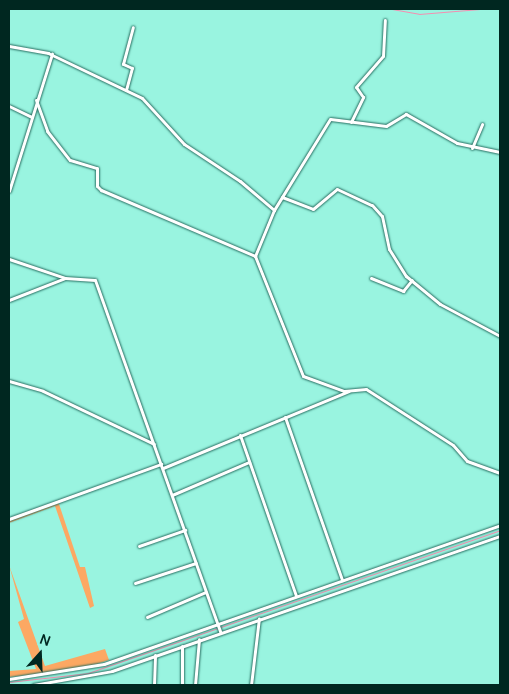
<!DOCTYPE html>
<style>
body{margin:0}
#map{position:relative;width:509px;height:694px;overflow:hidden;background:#99f4e0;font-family:Manrope,sans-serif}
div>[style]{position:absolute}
.green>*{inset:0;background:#fca863}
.stream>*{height:1px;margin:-0.5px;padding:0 0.5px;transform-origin:0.5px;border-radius:0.5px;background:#f48fb1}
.roads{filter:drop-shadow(0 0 1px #276e61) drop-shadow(0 0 1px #276e61)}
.minor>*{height:3px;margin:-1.5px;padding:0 1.5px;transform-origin:1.5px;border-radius:1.5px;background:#fff}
span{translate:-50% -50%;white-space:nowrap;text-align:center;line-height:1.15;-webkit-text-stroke:4.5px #99f4e0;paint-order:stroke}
.frame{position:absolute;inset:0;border:10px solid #002720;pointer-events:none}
.north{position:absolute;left:15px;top:629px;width:50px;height:50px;-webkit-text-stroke:4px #99f4e0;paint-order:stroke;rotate:20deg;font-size:14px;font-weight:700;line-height:20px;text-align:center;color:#002720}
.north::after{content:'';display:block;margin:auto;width:18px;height:22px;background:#002720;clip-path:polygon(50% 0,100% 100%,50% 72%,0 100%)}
</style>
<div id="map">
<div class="green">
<div style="clip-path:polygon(58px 501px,80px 567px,85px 567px,94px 606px,90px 608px,55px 506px,9px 523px,9px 519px)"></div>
<div style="clip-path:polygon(9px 565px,45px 666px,105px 649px,109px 660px,79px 670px,9px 677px,9px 671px,36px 669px,18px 622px,24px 619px)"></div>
</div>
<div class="stream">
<div style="left:392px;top:9px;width:27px;rotate:10deg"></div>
<div style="left:419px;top:14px;width:61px;rotate:-4.7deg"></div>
<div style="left:9px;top:682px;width:80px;rotate:-6.5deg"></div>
<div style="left:88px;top:673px;width:436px;rotate:-19.1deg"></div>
</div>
<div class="roads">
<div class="minor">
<div style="left:9px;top:46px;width:40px;rotate:10deg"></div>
<div style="left:48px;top:53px;width:104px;rotate:25.6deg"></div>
<div style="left:142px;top:98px;width:62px;rotate:47.6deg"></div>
<div style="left:184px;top:144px;width:67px;rotate:33.5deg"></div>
<div style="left:240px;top:181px;width:45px;rotate:40.5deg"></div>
<div style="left:126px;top:90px;width:23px;rotate:-75deg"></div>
<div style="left:132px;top:68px;width:10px;rotate:-156deg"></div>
<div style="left:123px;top:64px;width:38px;rotate:-75deg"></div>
<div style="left:36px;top:100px;width:33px;rotate:70deg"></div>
<div style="left:47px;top:131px;width:37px;rotate:52deg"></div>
<div style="left:70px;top:160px;width:28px;rotate:17deg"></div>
<div style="left:97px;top:168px;width:18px;rotate:90deg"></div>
<div style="left:97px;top:186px;width:6px;rotate:45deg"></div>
<div style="left:101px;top:190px;width:168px;rotate:23.2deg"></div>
<div style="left:9px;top:106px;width:25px;rotate:26deg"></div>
<div style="left:351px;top:122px;width:28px;rotate:-64deg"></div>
<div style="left:363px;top:97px;width:12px;rotate:-125deg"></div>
<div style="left:356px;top:87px;width:41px;rotate:-48.9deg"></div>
<div style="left:383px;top:56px;width:36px;rotate:-87deg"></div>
<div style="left:472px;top:148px;width:26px;rotate:-67deg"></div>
<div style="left:500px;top:152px;width:44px;rotate:-168.2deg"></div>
<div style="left:457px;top:143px;width:59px;rotate:-150.4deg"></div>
<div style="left:406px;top:114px;width:23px;rotate:149deg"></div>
<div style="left:386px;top:126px;width:56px;rotate:-172.9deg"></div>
<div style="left:330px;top:119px;width:107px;rotate:121.6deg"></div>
<div style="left:274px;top:210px;width:50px;rotate:112.4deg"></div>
<div style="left:255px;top:256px;width:129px;rotate:68.2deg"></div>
<div style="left:303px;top:376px;width:44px;rotate:20.1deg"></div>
<div style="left:344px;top:391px;width:22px;rotate:-5deg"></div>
<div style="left:366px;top:389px;width:103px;rotate:32.8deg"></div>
<div style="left:453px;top:445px;width:21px;rotate:49deg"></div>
<div style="left:467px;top:461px;width:35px;rotate:20deg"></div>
<div style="left:9px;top:191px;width:144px;rotate:-72.6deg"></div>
<div style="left:282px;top:197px;width:33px;rotate:21deg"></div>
<div style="left:313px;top:209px;width:31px;rotate:-40deg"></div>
<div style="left:337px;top:189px;width:38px;rotate:25deg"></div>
<div style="left:372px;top:205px;width:15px;rotate:48deg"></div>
<div style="left:382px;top:216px;width:34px;rotate:78deg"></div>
<div style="left:389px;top:249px;width:32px;rotate:58deg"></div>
<div style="left:406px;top:276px;width:44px;rotate:39.5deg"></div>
<div style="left:440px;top:304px;width:68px;rotate:28.1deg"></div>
<div style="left:9px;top:259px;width:59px;rotate:18.7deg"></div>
<div style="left:65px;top:278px;width:30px;rotate:4deg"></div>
<div style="left:95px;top:280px;width:374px;rotate:70.4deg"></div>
<div style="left:371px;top:278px;width:35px;rotate:22deg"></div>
<div style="left:403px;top:291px;width:14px;rotate:-51deg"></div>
<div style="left:9px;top:300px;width:60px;rotate:-21.4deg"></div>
<div style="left:9px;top:381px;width:35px;rotate:16deg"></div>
<div style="left:43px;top:391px;width:123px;rotate:25.5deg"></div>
<div style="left:285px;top:417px;width:173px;rotate:70.7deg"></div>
<div style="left:240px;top:435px;width:170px;rotate:70.8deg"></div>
<div style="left:163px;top:468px;width:201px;rotate:-22.5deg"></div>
<div style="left:172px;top:495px;width:84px;rotate:-23.2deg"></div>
<div style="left:9px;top:519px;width:162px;rotate:-19.9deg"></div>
<div style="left:139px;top:546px;width:49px;rotate:-19.2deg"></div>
<div style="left:135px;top:583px;width:64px;rotate:-18.2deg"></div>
<div style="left:147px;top:617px;width:64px;rotate:-23deg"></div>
<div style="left:9px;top:679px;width:96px;rotate:-9deg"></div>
<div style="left:104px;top:664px;width:420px;rotate:-19.3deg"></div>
<div style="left:33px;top:685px;width:80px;rotate:-10deg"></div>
<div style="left:112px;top:671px;width:411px;rotate:-19.2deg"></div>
<div style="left:154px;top:685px;width:30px;rotate:-88deg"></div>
<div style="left:182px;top:685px;width:39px;rotate:-90deg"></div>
<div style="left:195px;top:685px;width:46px;rotate:-85deg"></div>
<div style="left:251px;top:685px;width:67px;rotate:-83.2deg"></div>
</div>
</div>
<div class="frame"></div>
<div class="north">N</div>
</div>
